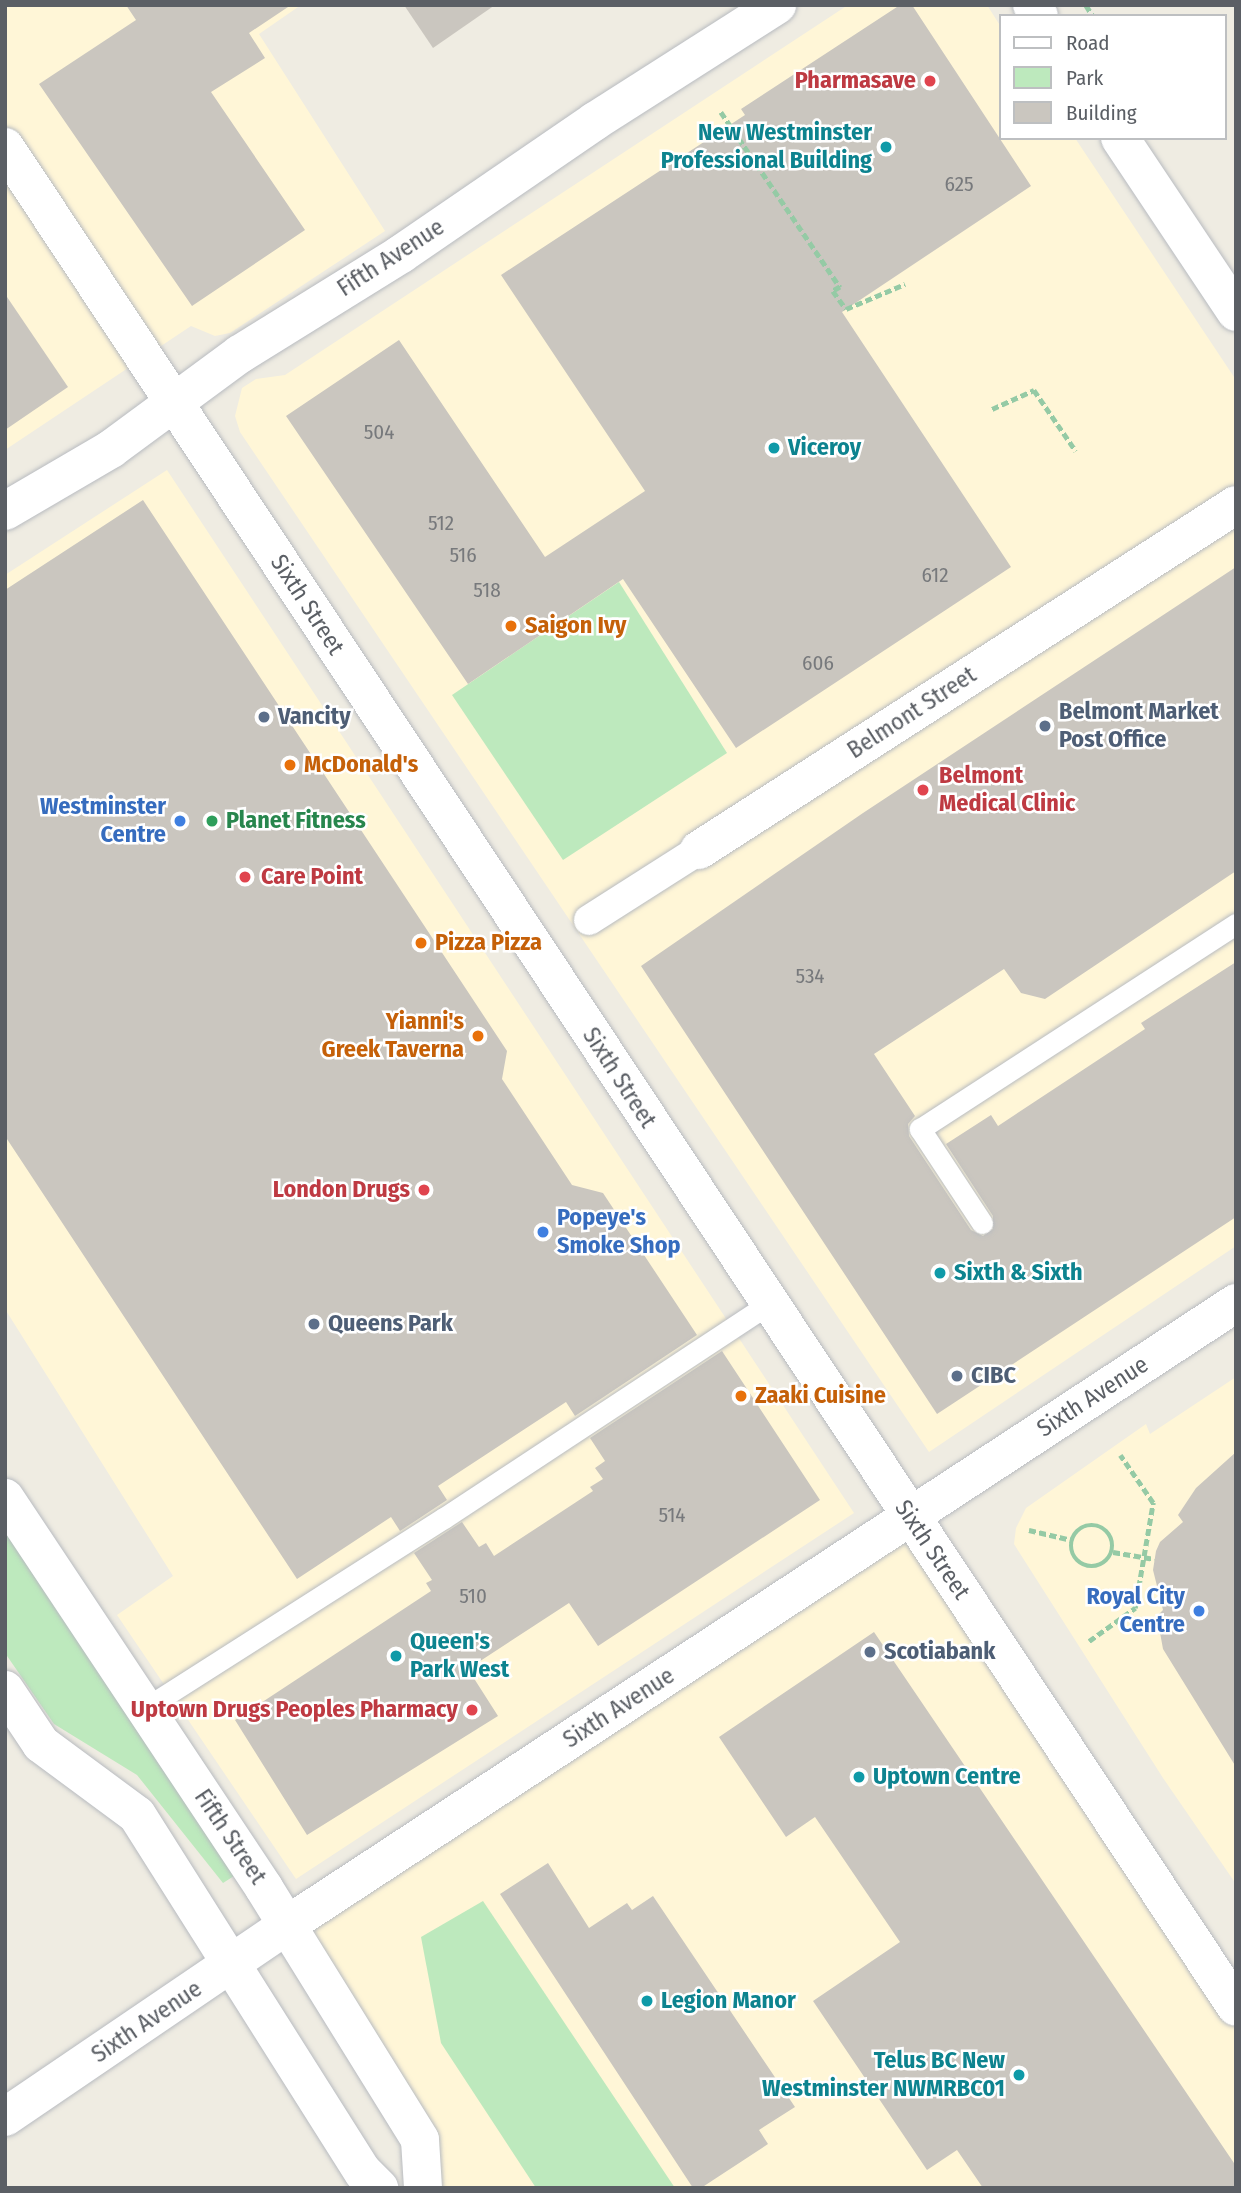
<!DOCTYPE html>
<style>
body{margin:0}
#map{position:relative;width:1241px;height:2193px;overflow:hidden;background:#efece2;font-family:"Fira Sans Condensed",sans-serif}
div>[style]{position:absolute}
.commercial>*{inset:0;background:#fff6d7}
.green>*{inset:0;background:#bde9bd}
.building>*{inset:0;background:#cac6bf}
.path>*{height:4.5px;margin-top:-2.25px;transform-origin:0;background:repeating-linear-gradient(90deg,#95caa5 0 7px,transparent 0 10.5px)}
.path>.ring{margin:-2.25px;padding:0;box-sizing:content-box;background:none;border:4.5px solid #95caa5;border-radius:50%}
.roads{filter:drop-shadow(0 0 2px #b8bbc0) drop-shadow(0 0 2px #b8bbc0)}
.service>*{height:21px;margin:-10.5px;padding:0 10.5px;transform-origin:10.5px;border-radius:10.5px;background:#fff}
.pedestrian>*{height:30px;margin:-15px;padding:0 15px;transform-origin:15px;border-radius:15px;background:#fff}
.minor>*{height:38px;margin:-19px;padding:0 19px;transform-origin:19px;border-radius:19px;background:#fff}
.tertiary>*{height:38px;margin:-19px;padding:0 19px;transform-origin:19px;border-radius:19px;background:#fff}
.dots>*{width:19px;height:19px;translate:-50% -50%;box-sizing:border-box;border:4px solid #fff;border-radius:50%}
span{translate:-50% -50%;white-space:nowrap;text-align:center;line-height:1.15;-webkit-text-stroke:5px #fff;paint-order:stroke}
.number-label{font-size:21px;color:#77797c}
.number-label span{-webkit-text-stroke-width:0}
.health-label{font-size:24px;color:#be3a42;font-weight:700}
.right{translate:-100% -50%;text-align:right}
.left{translate:0 -50%;text-align:left}
.culture-label{font-size:24px;color:#0d838f;font-weight:700}
.street-label{font-size:24px;color:#5b5f65}
.food-label{font-size:24px;color:#c56008;font-weight:700}
.service-label{font-size:24px;color:#4e5e75;font-weight:700}
.shop-label{font-size:24px;color:#366cbe;font-weight:700}
.leisure-label{font-size:24px;color:#27864d;font-weight:700}
.frame{position:absolute;inset:0;border:7px solid #5b5f65;pointer-events:none}
.legend{position:absolute;left:999px;top:14px;width:228px;height:126px;box-sizing:border-box;background:#fff;border:2px solid #bdbfc1;margin:0;padding:9px 12px;list-style:none;font-size:21px;color:#5b5f65}
.legend li{display:flex;align-items:center;gap:14px;height:35px}
.legend b{width:35px;border:2px solid #bdbfc1}
</style>
<div id="map">
<div class="commercial">
<div style="clip-path:polygon(5px 5px,301px 5px,259px 34px,385px 231px,230px 333px,215px 336px,191px 326px,5px 450px)"></div>
<div style="clip-path:polygon(848px 5px,987px 5px,1001px 27px,1001px 138px,1075px 138px,1236px 380px,1236px 1246px,929px 1452px,240px 432px,235px 416px,242px 388px,256px 379px,285px 375px)"></div>
<div style="clip-path:polygon(167px 470px,854px 1513px,296px 1879px,117px 1615px,173px 1576px,5px 1309px,5px 575px)"></div>
<div style="clip-path:polygon(1236px 1377px,1236px 1884px,1163px 1778px,1014px 1544px,1016px 1528px,1026px 1508px,1146px 1424px,1150px 1434px)"></div>
<div style="clip-path:polygon(910px 1518px,1236px 2007px,1236px 2188px,423px 2188px,420px 2140px,287px 1925px)"></div>
</div>
<div class="green">
<div style="clip-path:polygon(619px 582px,727px 753px,563px 860px,452px 695px)"></div>
<div style="clip-path:polygon(5px 1531px,234px 1876px,223px 1883px,137px 1775px,54px 1724px,5px 1653px)"></div>
<div style="clip-path:polygon(483px 1901px,675px 2188px,536px 2188px,441px 2043px,421px 1937px)"></div>
</div>
<div class="building">
<div style="clip-path:polygon(126px 5px,291px 5px,249px 33px,265px 58px,211px 92px,305px 230px,192px 306px,39px 84px,136px 20px)"></div>
<div style="clip-path:polygon(404px 5px,495px 5px,433px 48px)"></div>
<div style="clip-path:polygon(900px 5px,912px 5px,1031px 186px,842px 312px,1011px 567px,736px 748px,623px 579px,468px 684px,286px 416px,399px 340px,545px 557px,645px 491px,501px 275px,745px 115px,741px 109px)"></div>
<div style="clip-path:polygon(5px 294px,68px 387px,5px 430px)"></div>
<div style="clip-path:polygon(143px 500px,507px 1051px,502px 1079px,572px 1185px,603px 1193px,697px 1335px,575px 1416px,566px 1402px,438px 1486px,447px 1500px,400px 1531px,391px 1517px,297px 1579px,5px 1136px,5px 590px)"></div>
<div style="clip-path:polygon(1236px 567px,1236px 871px,1045px 999px,1021px 993px,1004px 969px,874px 1054px,915px 1116px,908px 1124px,909px 1136px,971px 1230px,983px 1236px,993px 1229px,993px 1216px,946px 1144px,991px 1115px,998px 1126px,1145px 1029px,1141px 1023px,1236px 962px,1236px 1217px,937px 1414px,641px 966px,863px 813px)"></div>
<div style="clip-path:polygon(722px 1351px,820px 1500px,598px 1646px,569px 1603px,468px 1669px,498px 1716px,307px 1835px,235px 1720px,431px 1591px,426px 1583px,432px 1580px,414px 1553px,462px 1522px,479px 1547px,486px 1543px,494px 1556px,593px 1491px,590px 1487px,603px 1479px,595px 1468px,605px 1461px,590px 1438px)"></div>
<div style="clip-path:polygon(1236px 1452px,1236px 1767px,1163px 1649px,1157px 1616px,1163px 1610px,1153px 1570px,1156px 1551px,1160px 1542px,1183px 1522px,1178px 1515px,1196px 1488px)"></div>
<div style="clip-path:polygon(874px 1632px,1236px 2166px,1236px 2188px,983px 2188px,957px 2150px,927px 2170px,813px 2001px,900px 1942px,815px 1817px,786px 1837px,719px 1737px)"></div>
<div style="clip-path:polygon(548px 1863px,589px 1928px,627px 1903px,632px 1910px,653px 1896px,795px 2107px,759px 2130px,768px 2144px,701px 2188px,693px 2188px,500px 1894px)"></div>
</div>
<div class="path">
<div style="left:1086px;top:5px;width:13px;rotate:58deg"></div>
<div style="left:721px;top:112px;width:212px;rotate:55.8deg"></div>
<div style="left:840px;top:287px;width:8px;rotate:150deg"></div>
<div style="left:833px;top:291px;width:22px;rotate:54deg"></div>
<div style="left:846px;top:309px;width:64px;rotate:-23deg"></div>
<div style="left:992px;top:409px;width:46px;rotate:-24.3deg"></div>
<div style="left:1034px;top:390px;width:74px;rotate:55.5deg"></div>
<div class="ring" style="left:1071px;top:1525px;width:37.5px;height:37.5px"></div>
<div style="left:1029px;top:1530px;width:44px;rotate:13.1deg"></div>
<div style="left:1113px;top:1552px;width:42px;rotate:9.7deg"></div>
<div style="left:1089px;top:1641px;width:57px;rotate:-35.7deg"></div>
<div style="left:1135px;top:1608px;width:107px;rotate:-80.3deg"></div>
<div style="left:1153px;top:1503px;width:58px;rotate:-124.5deg"></div>
</div>
<div class="roads">
<div class="service">
<div style="left:982px;top:1223px;width:113px;rotate:-123.4deg"></div>
<div style="left:920px;top:1129px;width:377px;rotate:-33deg"></div>
<div style="left:144px;top:1709px;width:356px;rotate:-32.5deg"></div>
<div style="left:444px;top:1518px;width:389px;rotate:-33.4deg"></div>
</div>
<div class="pedestrian">
<div style="left:589px;top:920px;width:130px;rotate:-32.5deg"></div>
</div>
<div class="minor">
<div style="left:1032px;top:5px;width:13px;rotate:58deg"></div>
<div style="left:1120px;top:138px;width:209px;rotate:56.3deg"></div>
<div style="left:5px;top:511px;width:123px;rotate:-30.3deg"></div>
<div style="left:111px;top:449px;width:160px;rotate:-36.4deg"></div>
<div style="left:240px;top:354px;width:190px;rotate:-31.8deg"></div>
<div style="left:401px;top:254px;width:235px;rotate:-34.4deg"></div>
<div style="left:595px;top:121px;width:216px;rotate:-32.5deg"></div>
<div style="left:699px;top:850px;width:638px;rotate:-32.72deg"></div>
<div style="left:5px;top:1498px;width:468px;rotate:56.4deg"></div>
<div style="left:264px;top:1888px;width:296px;rotate:58.2deg"></div>
<div style="left:420px;top:2140px;width:48px;rotate:86.4deg"></div>
<div style="left:5px;top:1690px;width:65px;rotate:56.3deg"></div>
<div style="left:41px;top:1744px;width:119px;rotate:36.5deg"></div>
<div style="left:137px;top:1815px;width:423px;rotate:57.7deg"></div>
<div style="left:363px;top:2172px;width:23px;rotate:45deg"></div>
</div>
<div class="tertiary">
<div style="left:5px;top:147px;width:2230px;rotate:56.5deg"></div>
<div style="left:5px;top:2117px;width:341px;rotate:-34.2deg"></div>
<div style="left:287px;top:1925px;width:1135px;rotate:-33.24deg"></div>
</div>
</div>
<div class="dots">
<div style="left:930px;top:81px;background:#e0444e"></div>
<div style="left:886px;top:147px;background:#0f9aa8"></div>
<div style="left:774px;top:448px;background:#0f9aa8"></div>
<div style="left:511px;top:626px;background:#e8710a"></div>
<div style="left:264px;top:717px;background:#5c6f8a"></div>
<div style="left:1045px;top:726px;background:#5c6f8a"></div>
<div style="left:290px;top:765px;background:#e8710a"></div>
<div style="left:923px;top:790px;background:#e0444e"></div>
<div style="left:180px;top:821px;background:#3f7fe0"></div>
<div style="left:212px;top:821px;background:#2e9e5b"></div>
<div style="left:245px;top:877px;background:#e0444e"></div>
<div style="left:421px;top:943px;background:#e8710a"></div>
<div style="left:478px;top:1036px;background:#e8710a"></div>
<div style="left:424px;top:1190px;background:#e0444e"></div>
<div style="left:543px;top:1232px;background:#3f7fe0"></div>
<div style="left:940px;top:1273px;background:#0f9aa8"></div>
<div style="left:314px;top:1324px;background:#5c6f8a"></div>
<div style="left:957px;top:1376px;background:#5c6f8a"></div>
<div style="left:741px;top:1396px;background:#e8710a"></div>
<div style="left:1199px;top:1611px;background:#3f7fe0"></div>
<div style="left:870px;top:1652px;background:#5c6f8a"></div>
<div style="left:396px;top:1656px;background:#0f9aa8"></div>
<div style="left:472px;top:1710px;background:#e0444e"></div>
<div style="left:859px;top:1777px;background:#0f9aa8"></div>
<div style="left:647px;top:2001px;background:#0f9aa8"></div>
<div style="left:1019px;top:2075px;background:#0f9aa8"></div>
</div>
<div class="number-label">
<span style="left:959px;top:184px">625</span>
<span style="left:379px;top:432px">504</span>
<span style="left:441px;top:523px">512</span>
<span style="left:463px;top:555px">516</span>
<span style="left:935px;top:575px">612</span>
<span style="left:487px;top:590px">518</span>
<span style="left:818px;top:663px">606</span>
<span style="left:810px;top:976px">534</span>
<span style="left:672px;top:1515px">514</span>
<span style="left:473px;top:1596px">510</span>
</div>
<div class="health-label">
<span class="right" style="left:916px;top:81px">Pharmasave</span>
<span class="left" style="left:939px;top:790px">Belmont<br>Medical Clinic</span>
<span class="left" style="left:261px;top:877px">Care Point</span>
<span class="right" style="left:410px;top:1190px">London Drugs</span>
<span class="right" style="left:458px;top:1710px">Uptown Drugs Peoples Pharmacy</span>
</div>
<div class="culture-label">
<span class="right" style="left:872px;top:147px">New Westminster<br>Professional Building</span>
<span class="left" style="left:788px;top:448px">Viceroy</span>
<span class="left" style="left:954px;top:1273px">Sixth &amp; Sixth</span>
<span class="left" style="left:410px;top:1656px">Queen's<br>Park West</span>
<span class="left" style="left:873px;top:1777px">Uptown Centre</span>
<span class="left" style="left:661px;top:2001px">Legion Manor</span>
<span class="right" style="left:1005px;top:2075px">Telus BC New<br>Westminster NWMRBC01</span>
</div>
<div class="street-label">
<span style="left:391px;top:258px;rotate:-33deg">Fifth Avenue</span>
<span style="left:307px;top:605px;rotate:57deg">Sixth Street</span>
<span style="left:912px;top:713px;rotate:-33deg">Belmont Street</span>
<span style="left:619px;top:1078px;rotate:57deg">Sixth Street</span>
<span style="left:1093px;top:1397px;rotate:-33deg">Sixth Avenue</span>
<span style="left:932px;top:1550px;rotate:56deg">Sixth Street</span>
<span style="left:619px;top:1708px;rotate:-33deg">Sixth Avenue</span>
<span style="left:230px;top:1837px;rotate:56deg">Fifth Street</span>
<span style="left:147px;top:2022px;rotate:-34deg">Sixth Avenue</span>
</div>
<div class="food-label">
<span class="left" style="left:525px;top:626px">Saigon Ivy</span>
<span class="left" style="left:304px;top:765px">McDonald's</span>
<span class="left" style="left:435px;top:943px">Pizza Pizza</span>
<span class="right" style="left:464px;top:1036px">Yianni's<br>Greek Taverna</span>
<span class="left" style="left:755px;top:1396px">Zaaki Cuisine</span>
</div>
<div class="service-label">
<span class="left" style="left:1059px;top:726px">Belmont Market<br>Post Office</span>
<span class="left" style="left:278px;top:717px">Vancity</span>
<span class="left" style="left:328px;top:1324px">Queens Park</span>
<span class="left" style="left:971px;top:1376px">CIBC</span>
<span class="left" style="left:884px;top:1652px">Scotiabank</span>
</div>
<div class="shop-label">
<span class="right" style="left:166px;top:821px">Westminster<br>Centre</span>
<span class="left" style="left:557px;top:1232px">Popeye's<br>Smoke Shop</span>
<span class="right" style="left:1185px;top:1611px">Royal City<br>Centre</span>
</div>
<div class="leisure-label">
<span class="left" style="left:226px;top:821px">Planet Fitness</span>
</div>
<div class="frame"></div>
<ul class="legend">
<li><b style="height:9px;background:#fff"></b>Road</li>
<li><b style="height:19px;background:#bde9bd"></b>Park</li>
<li><b style="height:19px;background:#cac6bf"></b>Building</li>
</ul>
</div>
